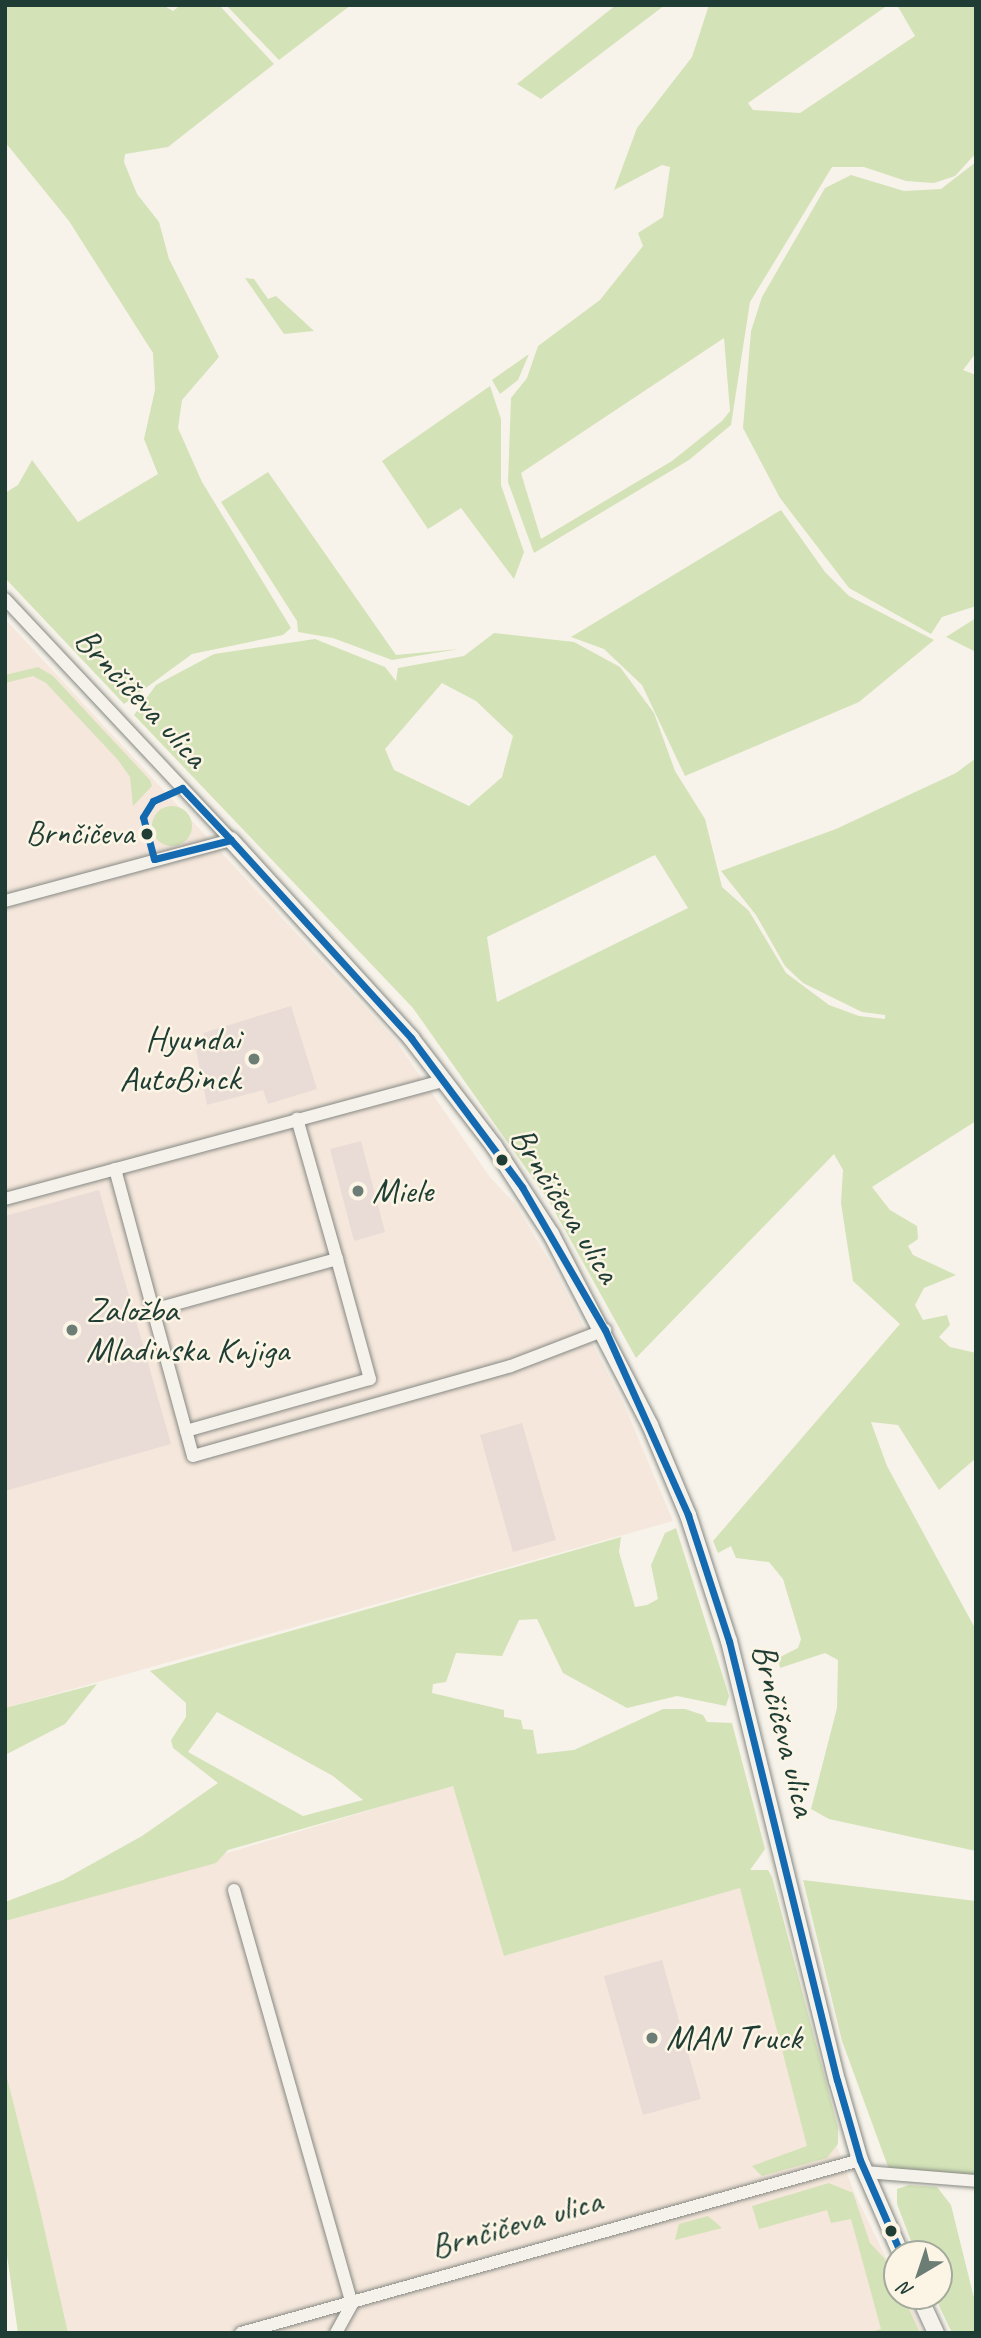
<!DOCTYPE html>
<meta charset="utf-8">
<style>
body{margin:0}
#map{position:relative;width:981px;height:2338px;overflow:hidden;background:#f7f3ea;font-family:Caveat,sans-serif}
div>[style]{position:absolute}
.built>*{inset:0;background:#f5e7db}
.green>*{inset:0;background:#d3e2b7}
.round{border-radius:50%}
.building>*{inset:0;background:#e9dcd6}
.roads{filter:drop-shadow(0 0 2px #868984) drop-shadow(0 0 2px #868984)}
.street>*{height:12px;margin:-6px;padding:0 6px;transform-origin:6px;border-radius:6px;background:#f5f2ec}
.secondary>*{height:16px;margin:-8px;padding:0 8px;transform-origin:8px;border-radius:8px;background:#f5f2ec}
.bus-1>*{height:7px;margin:-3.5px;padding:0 3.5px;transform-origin:3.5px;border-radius:3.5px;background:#136ab0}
.dots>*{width:19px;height:19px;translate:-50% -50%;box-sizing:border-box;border:4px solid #fcf5e5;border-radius:50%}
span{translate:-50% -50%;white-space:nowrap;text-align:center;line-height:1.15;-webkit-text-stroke:5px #fcf5e5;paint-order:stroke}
.bus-label{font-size:33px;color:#1f3d34}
.right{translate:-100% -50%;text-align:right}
.street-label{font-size:35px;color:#1f3d34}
.poi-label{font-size:35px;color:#1f3d34}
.left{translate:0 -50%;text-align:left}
.frame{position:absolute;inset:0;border:7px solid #1f3d34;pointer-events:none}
.north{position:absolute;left:883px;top:2240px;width:70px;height:70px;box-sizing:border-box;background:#fcf5e5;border:2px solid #a4ab9e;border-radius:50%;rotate:219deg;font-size:19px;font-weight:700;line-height:28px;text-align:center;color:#1f3d34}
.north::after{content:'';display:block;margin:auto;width:24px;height:32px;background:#6b7d74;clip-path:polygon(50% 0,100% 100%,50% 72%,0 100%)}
</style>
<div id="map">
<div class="built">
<div style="clip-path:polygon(5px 619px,395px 1040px,489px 1176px,516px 1205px,553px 1267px,626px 1409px,673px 1521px,5px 1708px)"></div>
<div style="clip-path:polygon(453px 1785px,504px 1956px,740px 1888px,854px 2192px,897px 2280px,897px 2296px,905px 2296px,923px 2333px,65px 2333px,5px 2088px,5px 1920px)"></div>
</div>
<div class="green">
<div style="clip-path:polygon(5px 5px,163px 5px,173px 11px,181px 5px,219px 5px,274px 64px,168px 147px,125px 154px,124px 162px,137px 194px,159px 222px,169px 259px,219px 357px,182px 400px,178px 428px,202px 482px,291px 628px,283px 635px,192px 654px,124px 704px,5px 578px,5px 493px,18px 485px,32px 460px,78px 522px,158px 474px,144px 439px,155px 390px,153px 353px,69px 221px,5px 142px)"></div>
<div style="clip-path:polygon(226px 5px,351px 5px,279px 60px)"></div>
<div style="clip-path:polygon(616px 5px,665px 5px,541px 99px,517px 84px)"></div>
<div style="clip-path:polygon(evenodd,709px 5px,888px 5px,748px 103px,753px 110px,800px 113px,915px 36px,897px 5px,976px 5px,976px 153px,955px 176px,934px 183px,906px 181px,864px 167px,832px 167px,750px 302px,731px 425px,689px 460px,534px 553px,508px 482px,511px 398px,527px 378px,538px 346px,600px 300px,643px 246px,638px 233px,663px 217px,670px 167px,662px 165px,614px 190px,637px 128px,692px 57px,709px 5px,724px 338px,730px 411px,722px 421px,672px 461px,541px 539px,521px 473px,724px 338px)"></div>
<div style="clip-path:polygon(976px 162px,976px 353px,963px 370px,976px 375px,976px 606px,942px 617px,931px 634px,849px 588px,780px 498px,743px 428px,751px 331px,762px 297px,825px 188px,851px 175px,904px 191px,941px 189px)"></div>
<div style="clip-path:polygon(245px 278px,254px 279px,268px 299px,276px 296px,314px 331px,284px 334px)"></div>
<div style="clip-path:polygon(529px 354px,518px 380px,500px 394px,492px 380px)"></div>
<div style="clip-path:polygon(490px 386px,501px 419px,501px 485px,524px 552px,514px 579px,461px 508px,428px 529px,382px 461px)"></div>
<div style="clip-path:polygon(268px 472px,396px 655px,459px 649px,392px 660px,333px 638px,298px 632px,297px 621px,221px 502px)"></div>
<div style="clip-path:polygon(781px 510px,825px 572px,849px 596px,934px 640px,859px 702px,685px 776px,642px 685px,604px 649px,571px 637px)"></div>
<div style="clip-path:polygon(976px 618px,976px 652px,946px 637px)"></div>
<div style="clip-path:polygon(evenodd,494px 633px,574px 642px,620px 667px,654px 713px,675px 771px,705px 819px,722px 887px,749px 911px,786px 973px,829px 1005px,859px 1016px,885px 1019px,885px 1015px,862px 1012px,803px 983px,785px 966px,756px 915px,721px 871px,836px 829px,956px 773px,976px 758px,976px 1121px,872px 1187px,890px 1210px,917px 1226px,918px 1239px,908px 1246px,913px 1255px,956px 1275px,924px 1288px,915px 1305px,923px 1320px,947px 1315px,950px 1325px,939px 1337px,950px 1347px,976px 1353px,976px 1458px,939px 1490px,898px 1425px,871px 1422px,887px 1466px,976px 1630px,976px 1851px,829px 1819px,811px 1809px,837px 1708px,838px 1660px,825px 1653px,780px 1668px,778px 1658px,798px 1648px,801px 1639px,783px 1579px,769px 1562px,736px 1558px,731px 1546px,718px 1553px,713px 1541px,900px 1324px,853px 1281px,841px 1203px,843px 1170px,834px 1154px,636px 1358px,549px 1201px,413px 1008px,134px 715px,156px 685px,214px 654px,315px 639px,385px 667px,396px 681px,398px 668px,464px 656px,494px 633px,442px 683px,476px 701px,513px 736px,502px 777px,469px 806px,394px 770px,385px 749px,442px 683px,494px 633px,655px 855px,688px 908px,497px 1002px,487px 937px,655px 855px)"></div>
<div style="clip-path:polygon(38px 667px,53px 676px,150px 780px,152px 786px,133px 806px,130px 777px,118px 760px,46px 683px,33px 676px,5px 683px,5px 675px)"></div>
<div class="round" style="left:152px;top:806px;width:40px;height:40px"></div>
<div style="clip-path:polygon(evenodd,676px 1528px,729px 1696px,726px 1706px,677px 1696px,627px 1708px,563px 1673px,537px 1619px,519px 1620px,502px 1656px,456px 1653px,446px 1682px,433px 1684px,432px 1693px,504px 1710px,504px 1717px,521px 1720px,523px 1729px,533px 1730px,537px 1754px,574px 1750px,663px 1709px,685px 1709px,703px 1715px,707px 1722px,732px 1723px,765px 1849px,750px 1870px,768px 1870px,772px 1877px,838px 2127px,838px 2144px,827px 2158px,762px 2176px,752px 2166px,807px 2146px,740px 1888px,504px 1956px,453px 1786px,228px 1850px,216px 1863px,5px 1921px,5px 1902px,63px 1880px,142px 1836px,218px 1783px,173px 1748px,171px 1740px,186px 1717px,186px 1703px,150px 1671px,621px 1537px,619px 1552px,635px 1607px,647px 1605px,658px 1599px,651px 1565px,665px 1533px,676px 1528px,217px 1712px,333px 1776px,363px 1800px,303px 1816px,188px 1752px,217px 1712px)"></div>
<div style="clip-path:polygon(97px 1684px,65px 1724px,5px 1755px,5px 1708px)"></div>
<div style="clip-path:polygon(803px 1880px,976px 1901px,976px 2175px,890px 2170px,887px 2164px,842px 2041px)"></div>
<div style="clip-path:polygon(5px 2070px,37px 2197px,68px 2333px,18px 2333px,5px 2241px)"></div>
<div style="clip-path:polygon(829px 2183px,853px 2193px,870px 2243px,885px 2259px,897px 2296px,903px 2296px,920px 2333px,868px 2333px,881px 2329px,851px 2219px,831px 2223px,827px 2210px,759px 2229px,752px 2206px)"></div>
<div style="clip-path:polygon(909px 2185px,937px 2187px,951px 2205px,976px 2306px,976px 2333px,952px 2333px,942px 2312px,935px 2296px,939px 2254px,916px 2254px,897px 2204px,897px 2189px)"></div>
<div style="clip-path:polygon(708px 2216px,722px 2228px,675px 2240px,679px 2224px)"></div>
</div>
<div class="building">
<div style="clip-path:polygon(291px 1006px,317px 1089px,268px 1104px,263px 1090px,207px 1105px,195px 1045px,206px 1041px,203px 1033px)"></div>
<div style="clip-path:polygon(361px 1141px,385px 1232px,354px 1241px,330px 1149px)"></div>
<div style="clip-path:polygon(99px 1190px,171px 1444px,5px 1491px,5px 1216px)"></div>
<div style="clip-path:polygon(522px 1423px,556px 1540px,513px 1552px,480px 1435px)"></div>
<div style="clip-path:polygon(662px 1960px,701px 2099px,643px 2115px,604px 1976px)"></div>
</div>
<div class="roads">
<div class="street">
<div style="left:5px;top:599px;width:330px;rotate:46.8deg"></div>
<div style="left:231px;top:840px;width:234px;rotate:164.9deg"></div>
<div style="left:115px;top:1169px;width:146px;rotate:74.9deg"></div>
<div style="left:153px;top:1310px;width:191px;rotate:-15.5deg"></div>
<div style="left:337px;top:1259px;width:146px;rotate:-105.9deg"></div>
<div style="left:5px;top:1199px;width:456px;rotate:-15.1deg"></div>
<div style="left:153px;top:1310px;width:151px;rotate:74.7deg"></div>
<div style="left:193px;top:1456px;width:330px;rotate:-15.8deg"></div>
<div style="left:511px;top:1366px;width:101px;rotate:-21deg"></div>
<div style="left:186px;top:1431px;width:191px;rotate:-15.8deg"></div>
<div style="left:370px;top:1379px;width:124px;rotate:-105.4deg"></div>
<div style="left:234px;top:1890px;width:430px;rotate:74.1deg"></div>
<div style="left:352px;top:2304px;width:33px;rotate:119deg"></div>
<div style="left:865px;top:2172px;width:111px;rotate:4.6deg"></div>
<div style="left:241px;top:2333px;width:643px;rotate:-15.61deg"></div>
</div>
<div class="secondary">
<div style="left:231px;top:840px;width:268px;rotate:47.7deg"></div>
<div style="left:411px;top:1038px;width:136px;rotate:52.5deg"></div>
<div style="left:494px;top:1146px;width:105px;rotate:57.1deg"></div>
<div style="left:551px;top:1234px;width:215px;rotate:62.6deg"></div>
<div style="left:650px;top:1425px;width:98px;rotate:67.1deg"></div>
<div style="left:688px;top:1515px;width:133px;rotate:72deg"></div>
<div style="left:729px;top:1641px;width:452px;rotate:76.2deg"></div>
<div style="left:837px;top:2080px;width:83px;rotate:74deg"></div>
<div style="left:860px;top:2160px;width:103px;rotate:66.4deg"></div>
<div style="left:919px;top:2296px;width:41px;rotate:65.3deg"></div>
</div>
</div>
<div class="bus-1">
<div style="left:182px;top:788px;width:71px;rotate:46.7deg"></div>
<div style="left:231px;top:840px;width:79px;rotate:166.1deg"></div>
<div style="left:154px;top:859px;width:43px;rotate:-104.7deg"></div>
<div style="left:143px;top:817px;width:19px;rotate:-58deg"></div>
<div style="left:153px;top:801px;width:32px;rotate:-24deg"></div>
<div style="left:231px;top:840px;width:268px;rotate:47.7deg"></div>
<div style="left:411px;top:1038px;width:186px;rotate:53.3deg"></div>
<div style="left:522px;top:1187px;width:165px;rotate:59.9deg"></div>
<div style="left:605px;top:1330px;width:203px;rotate:65.8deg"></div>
<div style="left:688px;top:1515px;width:133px;rotate:72deg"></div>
<div style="left:729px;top:1641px;width:452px;rotate:76.2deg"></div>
<div style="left:837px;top:2080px;width:83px;rotate:74deg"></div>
<div style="left:860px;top:2160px;width:103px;rotate:66.4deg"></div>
</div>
<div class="dots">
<div style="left:147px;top:834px;background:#1f3d34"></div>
<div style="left:254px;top:1059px;background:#6b7d74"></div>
<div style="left:502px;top:1160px;background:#1f3d34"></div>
<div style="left:358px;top:1191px;background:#6b7d74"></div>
<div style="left:72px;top:1330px;background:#6b7d74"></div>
<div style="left:652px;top:2038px;background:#6b7d74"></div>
<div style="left:891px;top:2231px;background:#1f3d34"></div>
</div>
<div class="bus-label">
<span class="right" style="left:134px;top:834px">Brnčičeva</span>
</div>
<div class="street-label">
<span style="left:141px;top:698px;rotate:47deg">Brnčičeva ulica</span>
<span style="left:565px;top:1205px;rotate:58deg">Brnčičeva ulica</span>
<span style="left:784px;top:1730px;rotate:76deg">Brnčičeva ulica</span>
<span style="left:516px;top:2224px;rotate:-16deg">Brnčičeva ulica</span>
</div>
<div class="poi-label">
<span class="right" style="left:240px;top:1059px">Hyundai<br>AutoBinck</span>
<span class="left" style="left:372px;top:1191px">Miele</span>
<span class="left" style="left:86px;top:1330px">Založba<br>Mladinska Knjiga</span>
<span class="left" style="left:666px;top:2038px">MAN Truck</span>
</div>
<div class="frame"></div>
<div class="north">N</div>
</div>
